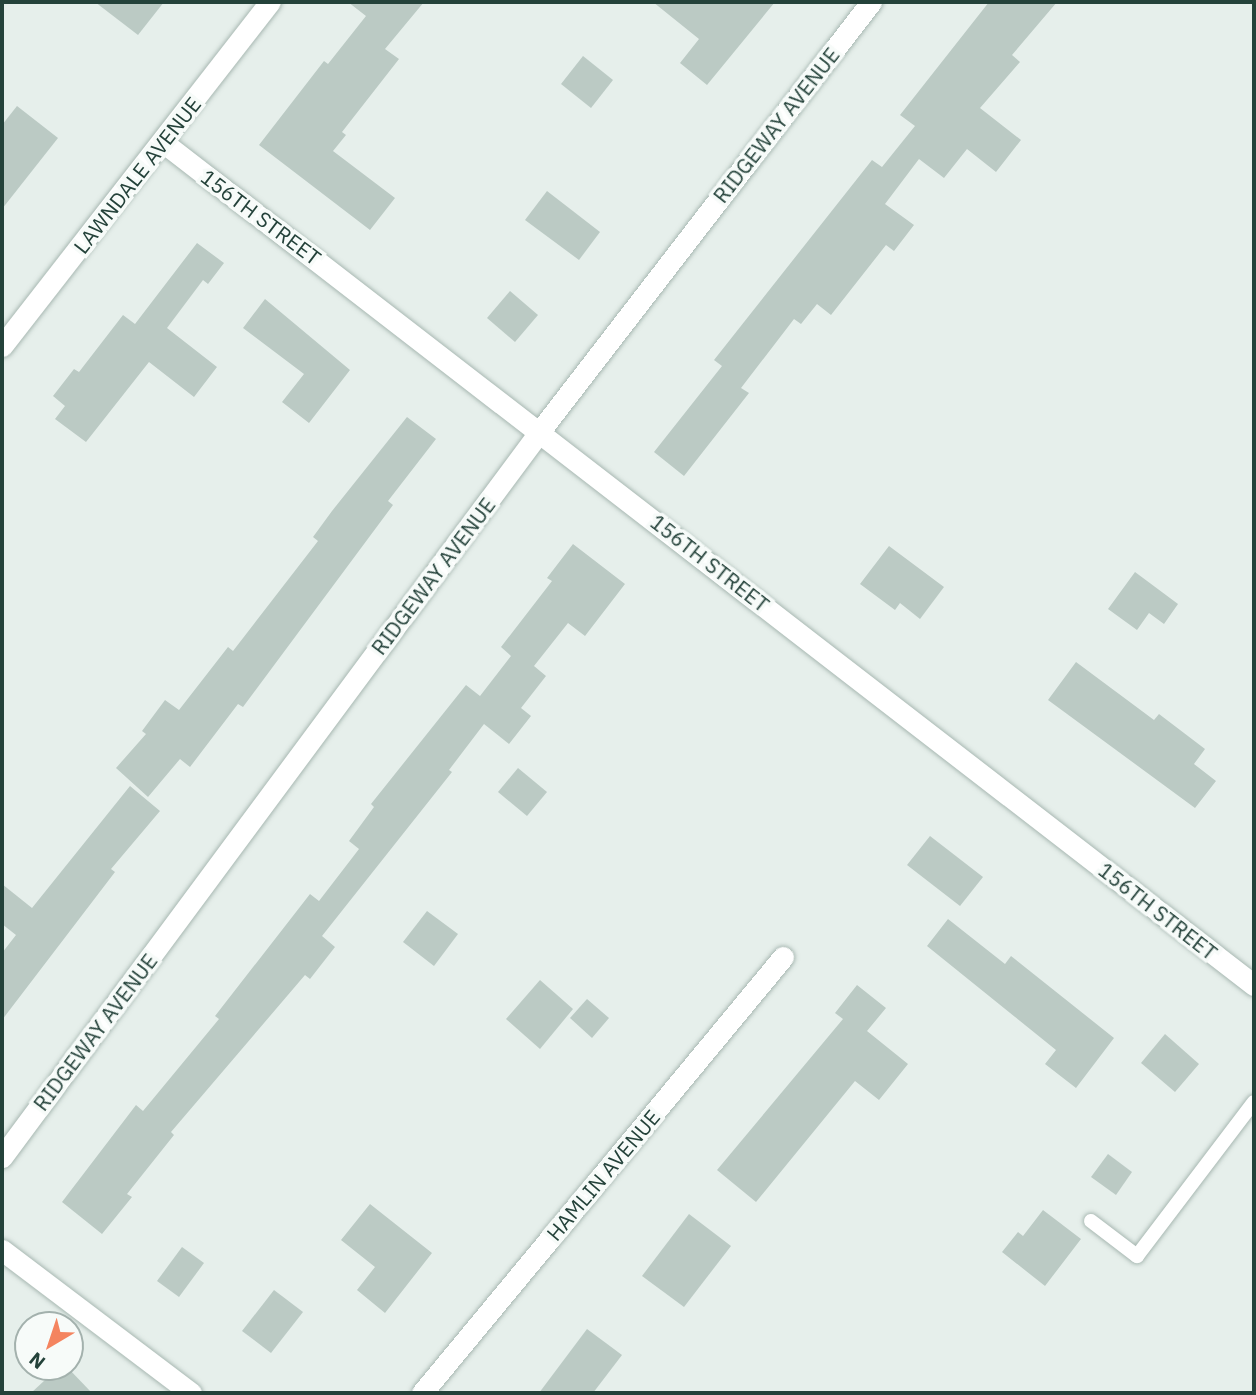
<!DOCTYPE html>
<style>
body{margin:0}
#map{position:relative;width:1256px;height:1395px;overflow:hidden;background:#e6efeb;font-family:"IBM Plex Sans",sans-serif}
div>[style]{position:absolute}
.building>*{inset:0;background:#bbcac4}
.roads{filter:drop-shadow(0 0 2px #a8b8b2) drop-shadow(0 0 2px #a8b8b2)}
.service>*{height:14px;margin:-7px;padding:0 7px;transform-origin:7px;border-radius:7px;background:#fff}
.minor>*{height:21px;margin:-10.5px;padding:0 10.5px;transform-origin:10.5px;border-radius:10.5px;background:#fff}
span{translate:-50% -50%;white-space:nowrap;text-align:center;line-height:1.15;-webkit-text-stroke:7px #f7fbf9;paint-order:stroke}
.street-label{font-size:21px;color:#24423a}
.frame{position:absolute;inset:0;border:4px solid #24423a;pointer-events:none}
.north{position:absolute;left:14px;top:1311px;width:70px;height:70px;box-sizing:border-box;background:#f7fbf9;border:2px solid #a3b1ad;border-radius:50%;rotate:219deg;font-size:19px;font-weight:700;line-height:28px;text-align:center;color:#24423a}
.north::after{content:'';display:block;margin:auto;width:24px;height:32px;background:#f4845f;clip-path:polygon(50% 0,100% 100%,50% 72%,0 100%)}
</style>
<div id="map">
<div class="building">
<div style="clip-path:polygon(95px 2px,164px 2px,138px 35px)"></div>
<div style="clip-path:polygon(348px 2px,424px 2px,385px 49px,399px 59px,342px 132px,346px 135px,333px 151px,395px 198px,370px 230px,259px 145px,324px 61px,328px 64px,366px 16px)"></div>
<div style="clip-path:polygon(653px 2px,775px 2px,707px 85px,680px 63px,699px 39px)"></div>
<div style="clip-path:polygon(989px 2px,1057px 2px,1012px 55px,1020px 62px,980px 108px,1021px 140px,996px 172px,967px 149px,944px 178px,919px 159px,885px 204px,914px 225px,894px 251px,886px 245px,831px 315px,817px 304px,801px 324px,794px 319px,741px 388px,749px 393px,684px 476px,654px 452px,722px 366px,714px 360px,872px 160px,882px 167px,915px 126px,900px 115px)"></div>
<div style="clip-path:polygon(583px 56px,613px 80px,591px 108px,561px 84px)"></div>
<div style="clip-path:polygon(17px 106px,58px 138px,2px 209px,2px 125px)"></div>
<div style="clip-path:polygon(547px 191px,600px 232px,579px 260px,525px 220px)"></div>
<div style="clip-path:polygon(197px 243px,224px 263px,208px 284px,203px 280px,167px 328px,217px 367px,194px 397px,149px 362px,86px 442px,55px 419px,65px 406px,53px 396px,74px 369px,79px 372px,123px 315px,135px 324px)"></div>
<div style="clip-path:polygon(510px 291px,538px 315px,515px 342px,487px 318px)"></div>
<div style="clip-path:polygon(265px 299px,350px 370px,309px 423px,282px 402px,304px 374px,243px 328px)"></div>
<div style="clip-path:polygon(407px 417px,436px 439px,388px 501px,393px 505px,243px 707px,238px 704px,190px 767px,180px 759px,148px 797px,116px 768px,146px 734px,142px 731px,165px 700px,179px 710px,228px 647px,233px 651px,318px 541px,313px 537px,332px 511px)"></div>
<div style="clip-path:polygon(573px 544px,625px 584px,585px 636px,568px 623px,534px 666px,546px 676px,521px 708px,531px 716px,509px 744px,484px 724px,449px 770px,452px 772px,322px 936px,335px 947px,310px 979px,305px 975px,171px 1132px,174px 1135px,127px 1194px,132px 1197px,102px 1234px,62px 1202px,136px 1105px,143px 1111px,219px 1019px,215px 1016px,310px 894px,319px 901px,359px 849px,349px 841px,374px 807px,371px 804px,466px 685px,480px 696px,511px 656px,501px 647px,552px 581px,547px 578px)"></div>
<div style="clip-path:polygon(889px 546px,944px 587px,920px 619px,900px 603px,895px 610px,860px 584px)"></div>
<div style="clip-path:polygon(1135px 572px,1178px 604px,1164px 624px,1149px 613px,1137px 630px,1108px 609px)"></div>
<div style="clip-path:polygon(1076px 662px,1154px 720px,1159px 714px,1205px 749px,1194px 764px,1216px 781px,1195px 808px,1048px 700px)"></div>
<div style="clip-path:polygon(518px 768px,547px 792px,527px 816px,498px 792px)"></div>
<div style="clip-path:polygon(130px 786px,160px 811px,111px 869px,115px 872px,2px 1020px,2px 953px,16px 935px,2px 924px,2px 884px,32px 908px)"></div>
<div style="clip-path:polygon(930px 836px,983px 877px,960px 906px,907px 865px)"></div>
<div style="clip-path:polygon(427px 911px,458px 934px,434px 966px,403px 942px)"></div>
<div style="clip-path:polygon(948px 919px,1005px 964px,1011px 956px,1114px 1038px,1076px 1088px,1045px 1064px,1056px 1050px,927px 946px)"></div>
<div style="clip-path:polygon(540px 980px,573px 1009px,540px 1049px,506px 1019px)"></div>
<div style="clip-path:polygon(857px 985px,886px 1008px,867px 1031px,908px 1064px,879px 1100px,855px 1081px,756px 1202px,717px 1170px,843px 1019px,835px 1013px)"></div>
<div style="clip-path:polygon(587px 999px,609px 1018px,592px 1038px,570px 1018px)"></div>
<div style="clip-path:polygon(1165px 1034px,1199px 1064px,1175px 1092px,1141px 1063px)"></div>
<div style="clip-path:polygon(1108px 1154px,1132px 1172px,1116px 1195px,1091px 1177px)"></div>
<div style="clip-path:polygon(370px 1204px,432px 1253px,385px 1313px,357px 1290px,375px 1267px,341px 1240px)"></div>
<div style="clip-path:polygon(1043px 1210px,1081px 1239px,1045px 1286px,1002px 1252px,1018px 1232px,1023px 1236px)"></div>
<div style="clip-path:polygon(689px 1214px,731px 1246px,684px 1307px,642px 1276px)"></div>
<div style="clip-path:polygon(182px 1247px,204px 1263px,179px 1297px,157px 1281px)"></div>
<div style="clip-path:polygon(274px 1290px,303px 1312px,271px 1353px,242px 1331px)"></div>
<div style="clip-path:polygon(587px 1329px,622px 1355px,593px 1393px,539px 1393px)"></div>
<div style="clip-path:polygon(59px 1367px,67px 1367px,92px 1393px,31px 1393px)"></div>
</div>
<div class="roads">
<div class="service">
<div style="left:1091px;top:1221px;width:58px;rotate:37.3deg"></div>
<div style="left:1137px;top:1256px;width:193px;rotate:-52.8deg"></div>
</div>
<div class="minor">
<div style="left:164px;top:143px;width:1377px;rotate:37.69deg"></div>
<div style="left:2px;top:346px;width:436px;rotate:-52.1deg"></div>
<div style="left:2px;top:1157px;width:904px;rotate:-53.46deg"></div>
<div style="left:540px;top:431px;width:542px;rotate:-52.35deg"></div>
<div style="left:2px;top:1250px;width:237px;rotate:37.1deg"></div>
<div style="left:422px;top:1393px;width:566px;rotate:-50.38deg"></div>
</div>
</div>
<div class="street-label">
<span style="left:776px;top:125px;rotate:-52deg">RIDGEWAY AVENUE</span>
<span style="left:137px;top:175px;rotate:-52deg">LAWNDALE AVENUE</span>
<span style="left:261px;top:217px;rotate:37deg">156TH STREET</span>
<span style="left:710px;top:563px;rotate:38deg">156TH STREET</span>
<span style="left:433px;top:576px;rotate:-53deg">RIDGEWAY AVENUE</span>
<span style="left:1158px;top:911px;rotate:38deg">156TH STREET</span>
<span style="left:95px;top:1032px;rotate:-53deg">RIDGEWAY AVENUE</span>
<span style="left:603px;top:1175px;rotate:-50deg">HAMLIN AVENUE</span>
</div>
<div class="frame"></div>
<div class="north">N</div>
</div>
